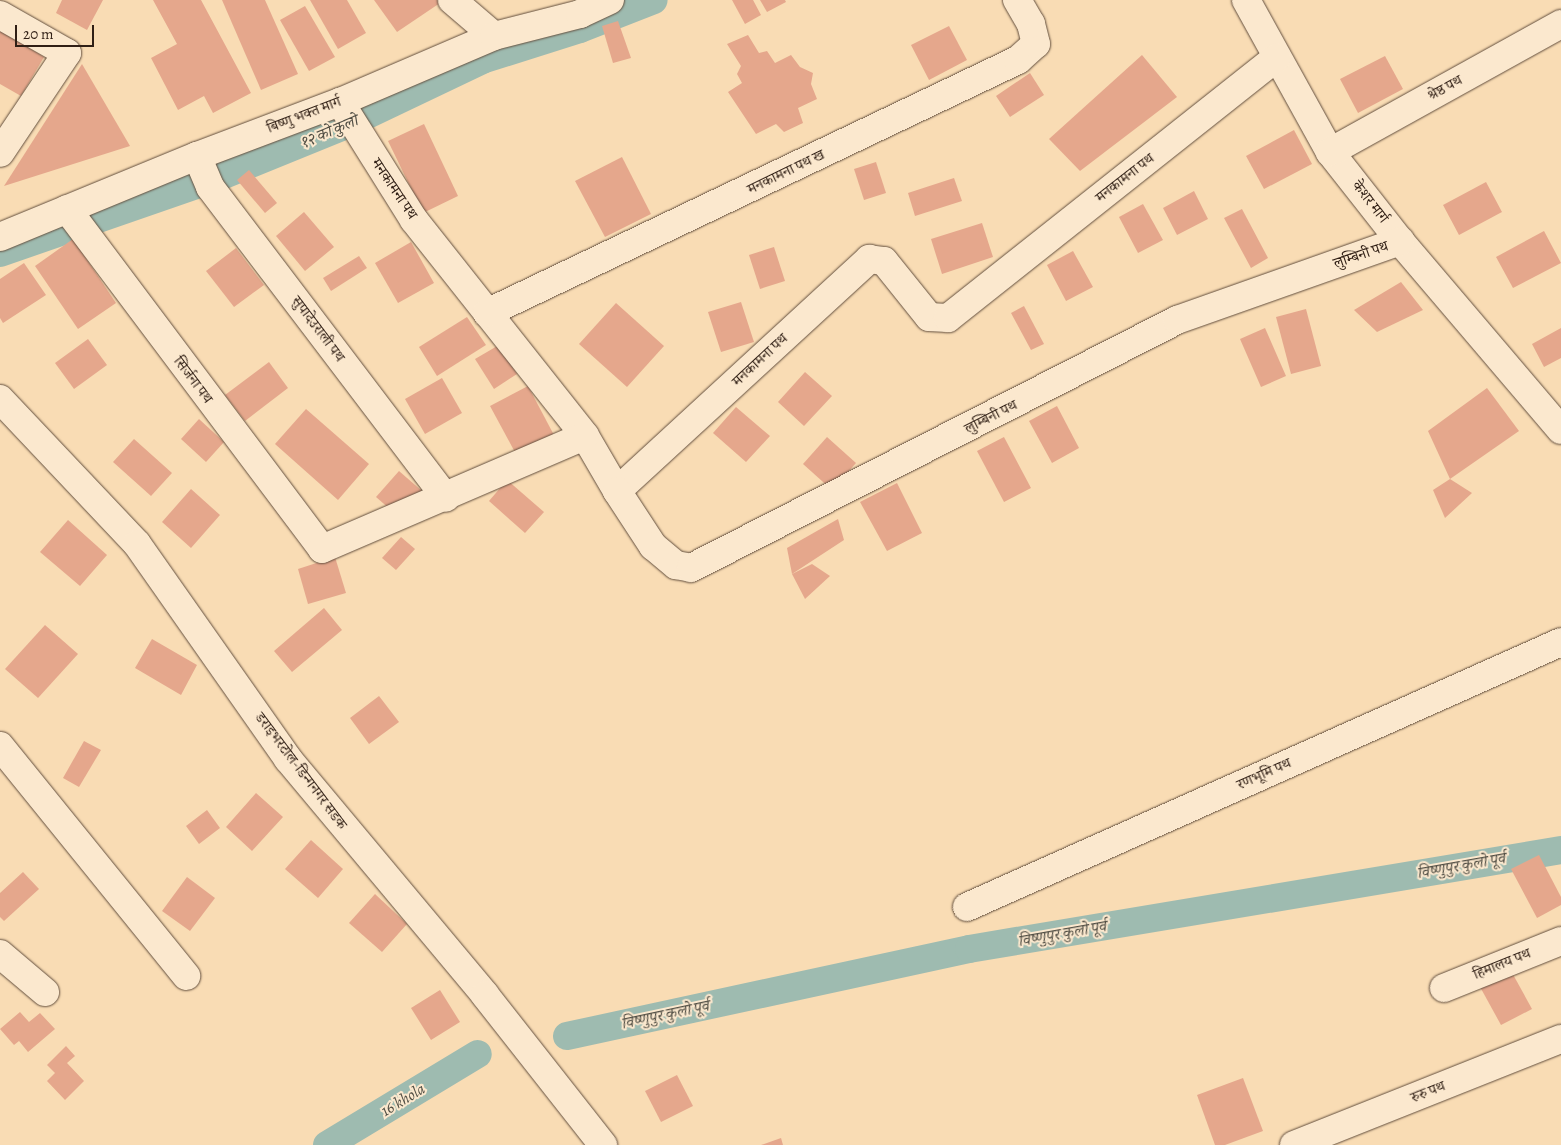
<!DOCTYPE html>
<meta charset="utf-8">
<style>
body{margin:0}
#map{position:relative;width:1561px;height:1145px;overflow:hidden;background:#f9dcb4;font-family:Alegreya,"Noto Serif Devanagari",serif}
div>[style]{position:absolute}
.canal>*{height:28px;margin:-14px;padding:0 14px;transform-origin:14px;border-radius:14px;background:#9ebbb0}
.building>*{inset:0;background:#e5a78c}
.roads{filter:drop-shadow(0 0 1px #624e3d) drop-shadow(0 0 1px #624e3d)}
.minor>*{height:28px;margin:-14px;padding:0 14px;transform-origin:14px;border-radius:14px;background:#fbe8ce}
span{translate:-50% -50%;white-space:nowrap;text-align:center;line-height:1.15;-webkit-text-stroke:4px #fbe8ce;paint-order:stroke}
.street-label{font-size:15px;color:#301f15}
.water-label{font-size:16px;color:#514e44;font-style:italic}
.scale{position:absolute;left:15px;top:25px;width:79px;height:22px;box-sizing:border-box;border:2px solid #301f15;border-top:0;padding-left:6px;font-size:15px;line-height:18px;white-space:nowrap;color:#301f15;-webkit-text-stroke:4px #fbe8ce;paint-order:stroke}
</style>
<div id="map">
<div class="canal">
<div style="left:0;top:253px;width:226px;rotate:-19.1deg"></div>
<div style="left:214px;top:179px;width:143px;rotate:-22.2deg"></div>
<div style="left:346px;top:125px;width:151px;rotate:-25.5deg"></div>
<div style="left:482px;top:60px;width:103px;rotate:-17.6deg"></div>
<div style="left:580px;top:29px;width:79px;rotate:-21.4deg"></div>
<div style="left:567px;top:1036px;width:411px;rotate:-12.2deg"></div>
<div style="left:969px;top:949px;width:600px;rotate:-9.49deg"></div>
<div style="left:327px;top:1145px;width:176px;rotate:-31.1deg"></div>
</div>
<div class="building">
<div style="clip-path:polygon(62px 0,103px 0,87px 30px,56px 13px)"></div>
<div style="clip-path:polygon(153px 0,201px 0,251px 93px,213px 113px,204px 96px,178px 110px,151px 58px,177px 44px)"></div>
<div style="clip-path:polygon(222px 0,265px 0,298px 74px,261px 90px)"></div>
<div style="clip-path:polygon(310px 0,347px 0,366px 33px,338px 49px)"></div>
<div style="clip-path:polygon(374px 0,438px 0,440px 3px,397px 32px)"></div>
<div style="clip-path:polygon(732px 0,753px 0,761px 15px,745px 24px)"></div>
<div style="clip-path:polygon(760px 0,785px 0,786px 2px,767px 12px)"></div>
<div style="clip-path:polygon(305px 6px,335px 57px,309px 71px,280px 20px)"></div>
<div style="clip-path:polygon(618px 21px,631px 58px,613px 63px,602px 26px)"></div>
<div style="clip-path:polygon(949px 26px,967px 60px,929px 80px,911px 45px)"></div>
<div style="clip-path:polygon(0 30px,44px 57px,21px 96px,0 84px)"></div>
<div style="clip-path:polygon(748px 35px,759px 53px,767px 51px,775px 63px,791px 55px,800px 67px,813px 73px,811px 84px,817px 99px,798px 108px,803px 123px,784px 132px,776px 124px,756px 134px,728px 92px,742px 83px,737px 74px,741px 66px,727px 44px)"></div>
<div style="clip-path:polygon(1142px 55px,1177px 97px,1080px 171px,1049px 139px)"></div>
<div style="clip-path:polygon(1385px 56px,1403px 89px,1358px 113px,1340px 79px)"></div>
<div style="clip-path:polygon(82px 64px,130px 146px,4px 186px)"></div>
<div style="clip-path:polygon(1030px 73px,1044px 95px,1010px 117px,996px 96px)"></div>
<div style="clip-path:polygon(424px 124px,458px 196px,423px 213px,388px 141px)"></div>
<div style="clip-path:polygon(1294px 130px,1312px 164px,1264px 189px,1246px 156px)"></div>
<div style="clip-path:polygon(622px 157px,651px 214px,605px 237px,575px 181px)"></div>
<div style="clip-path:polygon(876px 162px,886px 193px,864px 200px,854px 169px)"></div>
<div style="clip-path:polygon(249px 170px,277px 203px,265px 213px,237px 180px)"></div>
<div style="clip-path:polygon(954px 178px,962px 201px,915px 216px,908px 193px)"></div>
<div style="clip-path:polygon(1486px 182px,1502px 212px,1459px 235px,1443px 205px)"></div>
<div style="clip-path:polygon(1194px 191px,1208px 219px,1177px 235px,1163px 208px)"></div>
<div style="clip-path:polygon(1143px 204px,1163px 240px,1138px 253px,1119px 217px)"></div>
<div style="clip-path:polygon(1242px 209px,1268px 258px,1251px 268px,1224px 218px)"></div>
<div style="clip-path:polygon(304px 212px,334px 247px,305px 271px,276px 236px)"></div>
<div style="clip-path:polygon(982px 223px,993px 257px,942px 274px,931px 239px)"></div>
<div style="clip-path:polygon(1544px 231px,1561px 263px,1513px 288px,1496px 257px)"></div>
<div style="clip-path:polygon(73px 239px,116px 303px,78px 329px,35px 266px)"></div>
<div style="clip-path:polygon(411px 242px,434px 283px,398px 303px,375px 263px)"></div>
<div style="clip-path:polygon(774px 247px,785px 281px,760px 289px,749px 255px)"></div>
<div style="clip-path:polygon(236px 248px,264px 285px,234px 307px,206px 271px)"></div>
<div style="clip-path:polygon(1073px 251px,1093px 287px,1066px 301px,1047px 265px)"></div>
<div style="clip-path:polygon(359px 256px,367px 268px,331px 291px,323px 278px)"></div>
<div style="clip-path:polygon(24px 263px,46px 295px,3px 323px,0 318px,0 279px)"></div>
<div style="clip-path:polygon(1401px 282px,1423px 310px,1377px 332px,1354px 310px)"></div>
<div style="clip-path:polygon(741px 302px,754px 342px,721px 352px,708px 312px)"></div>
<div style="clip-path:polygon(616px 303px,664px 346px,627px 387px,579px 344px)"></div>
<div style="clip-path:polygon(1024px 306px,1044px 344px,1031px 350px,1011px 313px)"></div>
<div style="clip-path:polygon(1306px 309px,1321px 366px,1291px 374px,1276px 317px)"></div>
<div style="clip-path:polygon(467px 317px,486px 345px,437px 376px,419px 347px)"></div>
<div style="clip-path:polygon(1265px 328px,1286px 376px,1261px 387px,1240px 339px)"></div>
<div style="clip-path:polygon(1561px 328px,1561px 358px,1544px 367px,1532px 344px)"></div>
<div style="clip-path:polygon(88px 339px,107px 365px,74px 389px,55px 363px)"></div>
<div style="clip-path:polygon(499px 345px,517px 374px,494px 389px,475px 359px)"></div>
<div style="clip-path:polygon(269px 362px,288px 388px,245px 421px,225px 395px)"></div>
<div style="clip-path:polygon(805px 372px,832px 396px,804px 426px,778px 402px)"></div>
<div style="clip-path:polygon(442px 378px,462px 413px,425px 434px,405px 399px)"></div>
<div style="clip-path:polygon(528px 386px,555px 437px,517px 456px,490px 406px)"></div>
<div style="clip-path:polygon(1487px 388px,1519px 431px,1450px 479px,1428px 431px)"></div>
<div style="clip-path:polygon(1057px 406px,1079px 448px,1052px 463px,1029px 421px)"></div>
<div style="clip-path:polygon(736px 407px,770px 436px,746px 462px,713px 433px)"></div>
<div style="clip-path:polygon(306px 409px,369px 464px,338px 500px,275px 444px)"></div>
<div style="clip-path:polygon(199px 419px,224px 442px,206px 462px,181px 439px)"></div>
<div style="clip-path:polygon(827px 437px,856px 463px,832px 490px,803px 464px)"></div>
<div style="clip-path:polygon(1004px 437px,1031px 488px,1004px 502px,977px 451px)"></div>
<div style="clip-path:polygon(134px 439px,172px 473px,151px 496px,113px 462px)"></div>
<div style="clip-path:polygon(399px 471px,422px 491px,399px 517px,376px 497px)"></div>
<div style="clip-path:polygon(1450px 479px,1472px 493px,1445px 518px,1433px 490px)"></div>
<div style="clip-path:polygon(507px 480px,544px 512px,525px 533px,489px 501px)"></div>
<div style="clip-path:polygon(897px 483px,922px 533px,887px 551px,860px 502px)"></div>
<div style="clip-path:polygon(191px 489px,220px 515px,191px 548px,162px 522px)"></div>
<div style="clip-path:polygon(838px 519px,844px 540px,792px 574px,787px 548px)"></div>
<div style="clip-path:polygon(68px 520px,107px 555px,80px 586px,40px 552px)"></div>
<div style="clip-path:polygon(401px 537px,415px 549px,396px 570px,382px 558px)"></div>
<div style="clip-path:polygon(335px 557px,346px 593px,308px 604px,298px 569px)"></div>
<div style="clip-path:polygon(812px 564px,830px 576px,805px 599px,792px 574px)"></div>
<div style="clip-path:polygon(324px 608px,342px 630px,292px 672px,274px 651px)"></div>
<div style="clip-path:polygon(45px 625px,78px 654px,38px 698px,5px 669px)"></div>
<div style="clip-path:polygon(152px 639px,197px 665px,181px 695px,135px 668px)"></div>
<div style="clip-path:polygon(379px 696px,399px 722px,369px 744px,350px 718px)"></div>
<div style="clip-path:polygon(84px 741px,101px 750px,79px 787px,63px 778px)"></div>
<div style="clip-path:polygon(256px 793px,283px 817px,252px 851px,226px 827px)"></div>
<div style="clip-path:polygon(207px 810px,220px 828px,199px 844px,186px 826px)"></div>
<div style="clip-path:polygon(311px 840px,343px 869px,318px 898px,285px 869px)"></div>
<div style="clip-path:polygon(1539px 855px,1561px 897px,1561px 905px,1537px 918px,1511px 869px)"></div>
<div style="clip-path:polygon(23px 872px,39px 889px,4px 921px,0 917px,0 893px)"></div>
<div style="clip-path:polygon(187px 877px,215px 898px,190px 931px,162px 911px)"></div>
<div style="clip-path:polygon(375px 894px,407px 924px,382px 952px,349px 923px)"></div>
<div style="clip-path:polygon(1510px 969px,1532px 1009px,1501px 1025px,1479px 985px)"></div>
<div style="clip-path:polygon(440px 990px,460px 1022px,431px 1040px,411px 1008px)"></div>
<div style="clip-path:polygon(20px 1012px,29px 1022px,40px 1013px,55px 1029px,28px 1052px,19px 1041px,14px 1045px,0 1029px)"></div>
<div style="clip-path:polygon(66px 1046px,75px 1056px,67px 1063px,84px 1081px,65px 1100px,47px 1081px,55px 1073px,47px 1065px)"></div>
<div style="clip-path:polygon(677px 1075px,693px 1106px,661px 1122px,645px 1091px)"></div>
<div style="clip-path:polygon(1243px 1078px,1263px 1131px,1225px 1145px,1215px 1145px,1197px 1095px)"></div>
<div style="clip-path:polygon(781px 1138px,783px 1145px,761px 1145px)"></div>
</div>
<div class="roads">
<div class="minor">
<div style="left:452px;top:0;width:55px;rotate:40.6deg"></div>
<div style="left:1246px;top:0;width:174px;rotate:61.1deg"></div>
<div style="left:1330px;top:152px;width:113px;rotate:51.8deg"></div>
<div style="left:1400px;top:241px;width:248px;rotate:49.6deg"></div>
<div style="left:0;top:15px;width:77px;rotate:29.6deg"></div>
<div style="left:67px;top:53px;width:120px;rotate:123.8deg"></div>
<div style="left:340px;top:102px;width:139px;rotate:57.9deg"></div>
<div style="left:414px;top:220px;width:275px;rotate:51.6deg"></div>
<div style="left:585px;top:436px;width:64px;rotate:59.8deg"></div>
<div style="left:617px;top:491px;width:343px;rotate:-42.6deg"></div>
<div style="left:869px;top:259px;width:15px;rotate:8deg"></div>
<div style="left:884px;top:261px;width:72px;rotate:51.2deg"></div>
<div style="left:929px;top:317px;width:19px;rotate:3deg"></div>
<div style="left:948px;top:318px;width:419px;rotate:-38.4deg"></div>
<div style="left:1330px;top:152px;width:264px;rotate:-29deg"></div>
<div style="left:197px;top:156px;width:34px;rotate:67deg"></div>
<div style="left:210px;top:187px;width:390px;rotate:52.8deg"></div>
<div style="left:67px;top:209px;width:425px;rotate:53.1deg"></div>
<div style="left:322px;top:549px;width:286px;rotate:-23.3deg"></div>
<div style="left:0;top:237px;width:213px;rotate:-22.4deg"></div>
<div style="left:197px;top:156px;width:153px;rotate:-20.7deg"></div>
<div style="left:340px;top:102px;width:168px;rotate:-23.2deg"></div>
<div style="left:494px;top:36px;width:89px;rotate:-14.3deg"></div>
<div style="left:580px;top:14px;width:33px;rotate:-25deg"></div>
<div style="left:487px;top:313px;width:588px;rotate:-25.48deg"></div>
<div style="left:1018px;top:60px;width:24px;rotate:-42deg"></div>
<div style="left:1036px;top:44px;width:21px;rotate:-104deg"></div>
<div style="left:1031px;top:24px;width:28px;rotate:-120deg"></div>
<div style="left:0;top:399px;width:199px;rotate:46.6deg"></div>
<div style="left:137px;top:544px;width:263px;rotate:54.9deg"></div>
<div style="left:288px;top:759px;width:307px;rotate:50.1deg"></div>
<div style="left:485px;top:995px;width:191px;rotate:51.8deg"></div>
<div style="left:617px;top:491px;width:66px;rotate:56.8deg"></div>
<div style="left:653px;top:546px;width:30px;rotate:40deg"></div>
<div style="left:676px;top:565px;width:15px;rotate:11deg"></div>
<div style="left:691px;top:568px;width:546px;rotate:-27.03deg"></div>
<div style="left:1177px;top:320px;width:237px;rotate:-19.5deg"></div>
<div style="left:0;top:746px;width:296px;rotate:51deg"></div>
<div style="left:967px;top:907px;width:650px;rotate:-24.04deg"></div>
<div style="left:0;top:954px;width:59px;rotate:40.2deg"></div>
<div style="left:1444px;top:988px;width:126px;rotate:-21.9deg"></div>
<div style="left:1294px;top:1145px;width:287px;rotate:-21.7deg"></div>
</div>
</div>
<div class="street-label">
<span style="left:1445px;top:88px;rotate:-29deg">श्रेष्ठ पथ</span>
<span style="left:304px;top:115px;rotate:-21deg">बिष्णु भक्त मार्ग</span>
<span style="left:786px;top:172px;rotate:-26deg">मनकामना पथ ख</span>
<span style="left:1125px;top:178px;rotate:-38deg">मनकामना पथ</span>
<span style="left:394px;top:189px;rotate:56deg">मनकामना पथ</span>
<span style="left:1370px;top:202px;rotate:52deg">केशर मार्ग</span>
<span style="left:1361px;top:255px;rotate:-19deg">लुम्बिनी पथ</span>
<span style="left:318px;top:329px;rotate:53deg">सुपादेउराली पथ</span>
<span style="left:760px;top:360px;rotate:-43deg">मनकामना पथ</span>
<span style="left:193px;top:380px;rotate:53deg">सिर्जना पथ</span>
<span style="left:991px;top:417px;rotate:-27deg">लुम्बिनी पथ</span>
<span style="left:301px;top:771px;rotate:53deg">डराइभरटोल-डिन्गनगर सडक</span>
<span style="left:1264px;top:774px;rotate:-24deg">रणभूमि पथ</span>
<span style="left:1502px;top:964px;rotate:-22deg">हिमालय पथ</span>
<span style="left:1428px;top:1092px;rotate:-22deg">रुरु पथ</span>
</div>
<div class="water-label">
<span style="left:329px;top:132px;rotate:-23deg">१२ को कुलो</span>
<span style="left:1461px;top:866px;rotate:-10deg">विष्णुपुर कुलो पूर्व</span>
<span style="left:1062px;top:934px;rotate:-10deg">विष्णुपुर कुलो पूर्व</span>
<span style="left:665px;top:1015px;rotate:-12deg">विष्णुपुर कुलो पूर्व</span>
<span style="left:403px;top:1100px;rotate:-31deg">16 khola</span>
</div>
<div class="scale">20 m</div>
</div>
